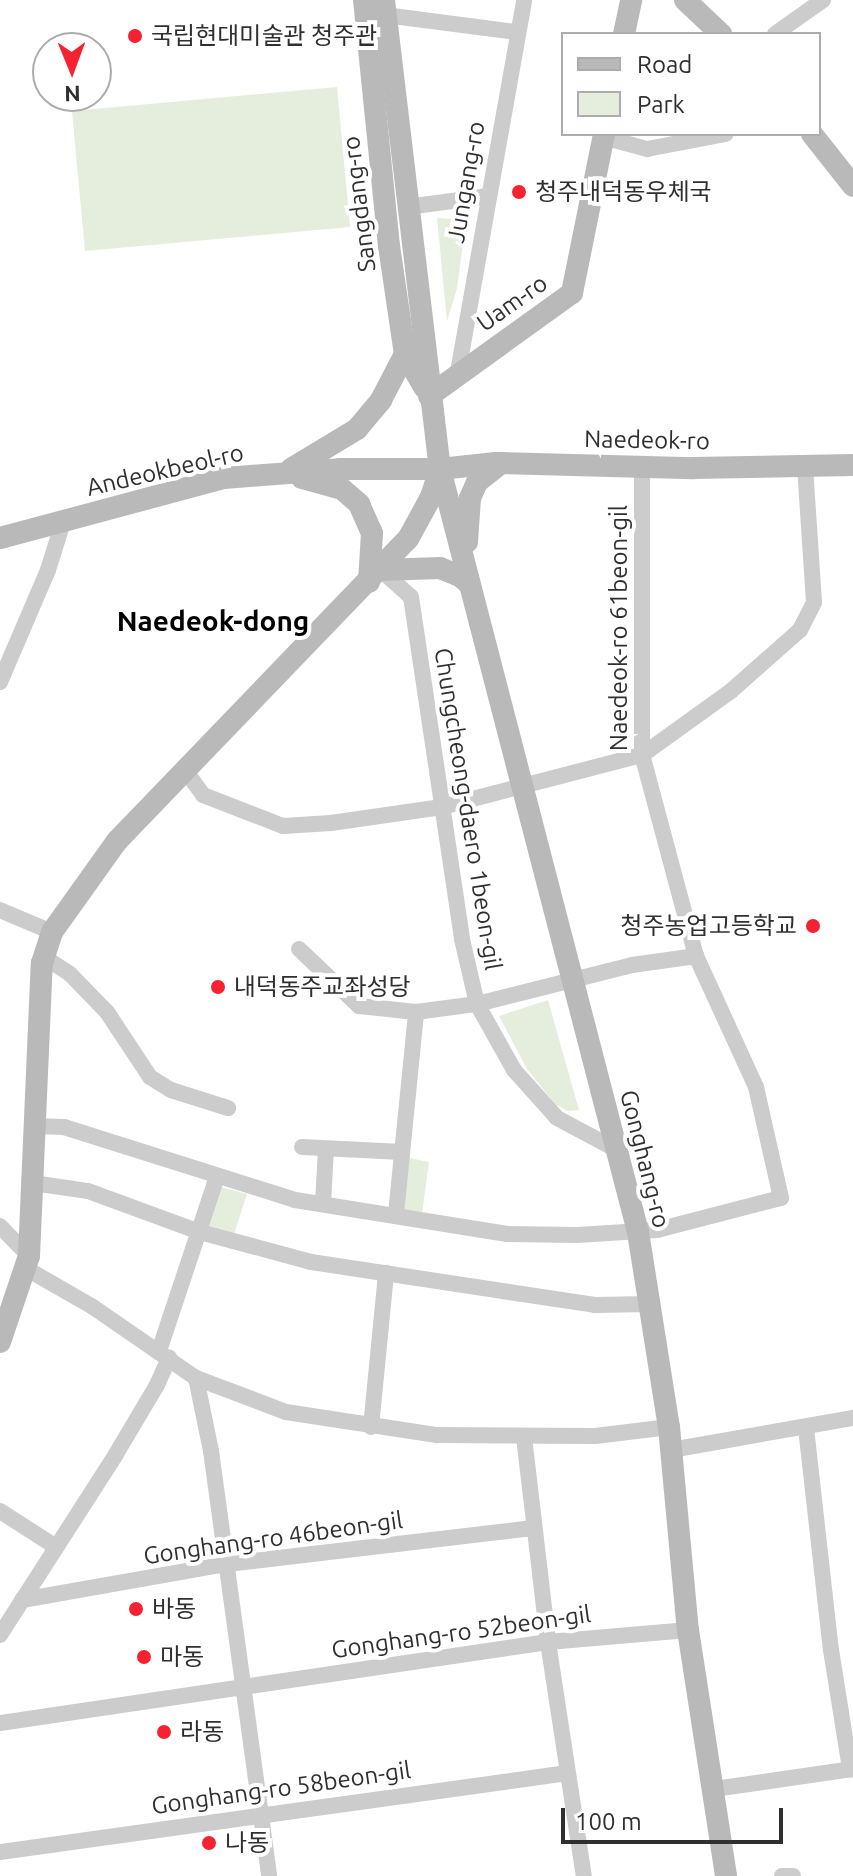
<!DOCTYPE html>
<meta charset="utf-8">
<style>
body{margin:0}
#map{position:relative;width:853px;height:1876px;overflow:hidden;background:#fff;font-family:Ubuntu,"Noto Sans KR",sans-serif}
div>[style]{position:absolute}
.green>*{inset:0;background:#e5eedc}
.street>*{height:16px;margin:-8px;padding:0 8px;transform-origin:8px;border-radius:8px;background:#ccc}
.secondary>*{height:22px;margin:-11px;padding:0 11px;transform-origin:11px;border-radius:11px;background:#b9b9b9}
.dots>*{width:22px;height:22px;translate:-50% -50%;box-sizing:border-box;border:4px solid #fff;border-radius:50%}
span{translate:-50% -50%;white-space:nowrap;text-align:center;line-height:1.15;-webkit-text-stroke:8px #fff;paint-order:stroke}
.poi-label{font-size:24px;color:#2f2f2f}
.left{translate:0 -50%;text-align:left}
.right{translate:-100% -50%;text-align:right}
.street-label{font-size:24px;color:#2f2f2f}
.quarter-label{font-size:28px;color:#000;font-weight:700}
.legend{position:absolute;left:561px;top:32px;width:260px;height:104px;box-sizing:border-box;background:#fff;border:2px solid #acacac;margin:0;padding:10px 14px;list-style:none;font-size:24px;color:#2f2f2f}
.legend li{display:flex;align-items:center;gap:16px;height:40px}
.legend b{width:40px;border:2px solid #acacac}
.north{position:absolute;left:32px;top:32px;width:80px;height:80px;box-sizing:border-box;background:#fff;border:2px solid #acacac;border-radius:50%;rotate:179deg;font-size:22px;font-weight:700;line-height:32px;text-align:center;color:#2f2f2f}
.north::after{content:'';display:block;margin:auto;width:28px;height:36px;background:#f52331;clip-path:polygon(50% 0,100% 100%,50% 72%,0 100%)}
.scale{position:absolute;left:561px;top:1808px;width:222px;height:36px;box-sizing:border-box;border:4px solid #2f2f2f;border-top:0;padding-left:10px;font-size:24px;line-height:28px;white-space:nowrap;color:#2f2f2f;-webkit-text-stroke:6px #fff;paint-order:stroke}
</style>
<div id="map">
<div class="green">
<div style="clip-path:polygon(337px 87px,350px 227px,85px 251px,72px 111px)"></div>
<div style="clip-path:polygon(437px 218px,452px 219px,465px 228px,457px 289px,447px 321px)"></div>
<div style="clip-path:polygon(548px 1000px,579px 1110px,567px 1111px,555px 1104px,527px 1069px,499px 1016px)"></div>
<div style="clip-path:polygon(409px 1158px,429px 1162px,422px 1214px,402px 1211px)"></div>
<div style="clip-path:polygon(221px 1187px,247px 1194px,233px 1237px,206px 1230px)"></div>
</div>
<div class="street">
<div style="left:385px;top:15px;width:132px;rotate:7.4deg"></div>
<div style="left:775px;top:34px;width:59px;rotate:-35.3deg"></div>
<div style="left:603px;top:137px;width:46px;rotate:15.3deg"></div>
<div style="left:647px;top:149px;width:80px;rotate:-10.8deg"></div>
<div style="left:407px;top:207px;width:83px;rotate:-7.6deg"></div>
<div style="left:458px;top:372px;width:378px;rotate:-79.9deg"></div>
<div style="left:381px;top:570px;width:40px;rotate:42deg"></div>
<div style="left:411px;top:597px;width:346px;rotate:81.5deg"></div>
<div style="left:462px;top:939px;width:67px;rotate:77deg"></div>
<div style="left:477px;top:1004px;width:76px;rotate:60.7deg"></div>
<div style="left:514px;top:1070px;width:64px;rotate:48.1deg"></div>
<div style="left:557px;top:1118px;width:68px;rotate:28.1deg"></div>
<div style="left:0;top:682px;width:122px;rotate:-66.8deg"></div>
<div style="left:48px;top:570px;width:53px;rotate:-72.6deg"></div>
<div style="left:185px;top:770px;width:31px;rotate:54deg"></div>
<div style="left:203px;top:795px;width:86px;rotate:21.2deg"></div>
<div style="left:283px;top:826px;width:48px;rotate:-3.6deg"></div>
<div style="left:331px;top:823px;width:112px;rotate:-8.2deg"></div>
<div style="left:442px;top:807px;width:207px;rotate:-14.6deg"></div>
<div style="left:642px;top:755px;width:110px;rotate:-35.7deg"></div>
<div style="left:731px;top:691px;width:92px;rotate:-41.5deg"></div>
<div style="left:800px;top:630px;width:31px;rotate:-63deg"></div>
<div style="left:814px;top:602px;width:136px;rotate:-93.8deg"></div>
<div style="left:0;top:910px;width:56px;rotate:22.9deg"></div>
<div style="left:299px;top:949px;width:83px;rotate:43.5deg"></div>
<div style="left:359px;top:1006px;width:57px;rotate:6deg"></div>
<div style="left:416px;top:1012px;width:62px;rotate:-7.5deg"></div>
<div style="left:477px;top:1004px;width:160px;rotate:-14.1deg"></div>
<div style="left:632px;top:965px;width:65px;rotate:-8deg"></div>
<div style="left:44px;top:957px;width:31px;rotate:33deg"></div>
<div style="left:70px;top:974px;width:53px;rotate:45.8deg"></div>
<div style="left:107px;top:1012px;width:78px;rotate:56.5deg"></div>
<div style="left:150px;top:1077px;width:25px;rotate:32deg"></div>
<div style="left:171px;top:1090px;width:60px;rotate:17.5deg"></div>
<div style="left:35px;top:1126px;width:29px;rotate:2deg"></div>
<div style="left:64px;top:1127px;width:242px;rotate:17.5deg"></div>
<div style="left:295px;top:1200px;width:215px;rotate:9.1deg"></div>
<div style="left:507px;top:1234px;width:70px;rotate:0.8deg"></div>
<div style="left:577px;top:1235px;width:80px;rotate:-3.6deg"></div>
<div style="left:657px;top:1230px;width:128px;rotate:-14.5deg"></div>
<div style="left:781px;top:1198px;width:114px;rotate:-102.7deg"></div>
<div style="left:756px;top:1087px;width:144px;rotate:-114.6deg"></div>
<div style="left:696px;top:956px;width:208px;rotate:-105deg"></div>
<div style="left:642px;top:755px;width:288px;rotate:-90deg"></div>
<div style="left:302px;top:1147px;width:100px;rotate:2.9deg"></div>
<div style="left:33px;top:1183px;width:56px;rotate:8.3deg"></div>
<div style="left:88px;top:1191px;width:119px;rotate:20.1deg"></div>
<div style="left:200px;top:1232px;width:115px;rotate:15.1deg"></div>
<div style="left:311px;top:1262px;width:287px;rotate:8.6deg"></div>
<div style="left:595px;top:1305px;width:55px;rotate:-1deg"></div>
<div style="left:323px;top:1204px;width:55px;rotate:-86.9deg"></div>
<div style="left:396px;top:1214px;width:203px;rotate:-84.3deg"></div>
<div style="left:0;top:1226px;width:42px;rotate:46deg"></div>
<div style="left:27px;top:1269px;width:76px;rotate:29.9deg"></div>
<div style="left:93px;top:1307px;width:125px;rotate:34.6deg"></div>
<div style="left:196px;top:1378px;width:96px;rotate:20.7deg"></div>
<div style="left:286px;top:1412px;width:153px;rotate:8.7deg"></div>
<div style="left:437px;top:1435px;width:158px;rotate:0.4deg"></div>
<div style="left:595px;top:1436px;width:75px;rotate:-6.9deg"></div>
<div style="left:159px;top:1351px;width:183px;rotate:-71.6deg"></div>
<div style="left:196px;top:1378px;width:75px;rotate:78.4deg"></div>
<div style="left:211px;top:1451px;width:429px;rotate:82.2deg"></div>
<div style="left:371px;top:1427px;width:155px;rotate:-84.4deg"></div>
<div style="left:806px;top:1428px;width:223px;rotate:83.6deg"></div>
<div style="left:831px;top:1650px;width:121px;rotate:80.9deg"></div>
<div style="left:524px;top:1437px;width:206px;rotate:83.3deg"></div>
<div style="left:548px;top:1642px;width:237px;rotate:81.3deg"></div>
<div style="left:671px;top:1450px;width:185px;rotate:-10deg"></div>
<div style="left:0;top:1511px;width:67px;rotate:32.7deg"></div>
<div style="left:22px;top:1600px;width:208px;rotate:-10deg"></div>
<div style="left:227px;top:1564px;width:308px;rotate:-6.7deg"></div>
<div style="left:0;top:1635px;width:215px;rotate:-57.3deg"></div>
<div style="left:116px;top:1454px;width:80px;rotate:-59.3deg"></div>
<div style="left:157px;top:1385px;width:30px;rotate:-66deg"></div>
<div style="left:0;top:1723px;width:554px;rotate:-8.41deg"></div>
<div style="left:548px;top:1642px;width:141px;rotate:-4.9deg"></div>
<div style="left:714px;top:1789px;width:140px;rotate:-8.2deg"></div>
<div style="left:0;top:1852px;width:573px;rotate:-7.92deg"></div>
<div style="left:782px;top:1876px;width:11px"></div>
</div>
<div class="secondary">
<div style="left:364px;top:0;width:247px;rotate:84.2deg"></div>
<div style="left:389px;top:246px;width:109px;rotate:81.6deg"></div>
<div style="left:405px;top:354px;width:39px;rotate:60deg"></div>
<div style="left:384px;top:0;width:472px;rotate:83.2deg"></div>
<div style="left:440px;top:469px;width:788px;rotate:75.45deg"></div>
<div style="left:638px;top:1232px;width:197px;rotate:81deg"></div>
<div style="left:669px;top:1427px;width:204px;rotate:84.7deg"></div>
<div style="left:688px;top:1630px;width:249px;rotate:81.2deg"></div>
<div style="left:685px;top:0;width:50px;rotate:43.4deg"></div>
<div style="left:624px;top:34px;width:35px;rotate:-78deg"></div>
<div style="left:812px;top:134px;width:66px;rotate:51.7deg"></div>
<div style="left:429px;top:396px;width:176px;rotate:-35.8deg"></div>
<div style="left:572px;top:293px;width:162px;rotate:-78.6deg"></div>
<div style="left:291px;top:469px;width:77px;rotate:-31.2deg"></div>
<div style="left:357px;top:429px;width:38px;rotate:-50deg"></div>
<div style="left:381px;top:400px;width:52px;rotate:-62.4deg"></div>
<div style="left:302px;top:478px;width:41px;rotate:15.4deg"></div>
<div style="left:342px;top:489px;width:23px;rotate:41deg"></div>
<div style="left:359px;top:504px;width:32px;rotate:66deg"></div>
<div style="left:372px;top:533px;width:49px;rotate:93.5deg"></div>
<div style="left:0;top:538px;width:232px;rotate:-15deg"></div>
<div style="left:224px;top:478px;width:116px;rotate:-4.4deg"></div>
<div style="left:340px;top:469px;width:100px"></div>
<div style="left:440px;top:469px;width:56px;rotate:-6.1deg"></div>
<div style="left:496px;top:463px;width:197px;rotate:1.5deg"></div>
<div style="left:693px;top:468px;width:160px;rotate:-1.1deg"></div>
<div style="left:467px;top:542px;width:44px;rotate:-86.1deg"></div>
<div style="left:470px;top:498px;width:17px;rotate:-66deg"></div>
<div style="left:477px;top:482px;width:31px;rotate:-38deg"></div>
<div style="left:381px;top:570px;width:59px;rotate:-1.9deg"></div>
<div style="left:440px;top:568px;width:22px;rotate:22deg"></div>
<div style="left:460px;top:576px;width:11px;rotate:41deg"></div>
<div style="left:0;top:1342px;width:91px;rotate:-71.4deg"></div>
<div style="left:29px;top:1256px;width:293px;rotate:-87.5deg"></div>
<div style="left:42px;top:963px;width:33px;rotate:-72deg"></div>
<div style="left:52px;top:932px;width:112px;rotate:-54.5deg"></div>
<div style="left:117px;top:841px;width:419px;rotate:-46.1deg"></div>
<div style="left:408px;top:539px;width:48px;rotate:-61.3deg"></div>
<div style="left:431px;top:497px;width:28px;rotate:-72deg"></div>
</div>
<div class="dots">
<div style="left:135px;top:36px;background:#f52331"></div>
<div style="left:519px;top:192px;background:#f52331"></div>
<div style="left:813px;top:926px;background:#f52331"></div>
<div style="left:218px;top:987px;background:#f52331"></div>
<div style="left:136px;top:1609px;background:#f52331"></div>
<div style="left:144px;top:1657px;background:#f52331"></div>
<div style="left:164px;top:1732px;background:#f52331"></div>
<div style="left:209px;top:1843px;background:#f52331"></div>
</div>
<div class="poi-label">
<span class="left" style="left:151px;top:36px">국립현대미술관 청주관</span>
<span class="left" style="left:535px;top:192px">청주내덕동우체국</span>
<span class="right" style="left:797px;top:926px">청주농업고등학교</span>
<span class="left" style="left:234px;top:987px">내덕동주교좌성당</span>
<span class="left" style="left:152px;top:1609px">바동</span>
<span class="left" style="left:160px;top:1657px">마동</span>
<span class="left" style="left:180px;top:1732px">라동</span>
<span class="left" style="left:225px;top:1843px">나동</span>
</div>
<div class="street-label">
<span style="left:466px;top:182px;rotate:-80deg">Jungang-ro</span>
<span style="left:359px;top:204px;rotate:-97deg">Sangdang-ro</span>
<span style="left:512px;top:303px;rotate:-35deg">Uam-ro</span>
<span style="left:647px;top:440px;rotate:1deg">Naedeok-ro</span>
<span style="left:165px;top:470px;rotate:-13deg">Andeokbeol-ro</span>
<span style="left:619px;top:628px;rotate:-90deg">Naedeok-ro 61beon-gil</span>
<span style="left:468px;top:809px;rotate:81deg">Chungcheong-daero 1beon-gil</span>
<span style="left:645px;top:1159px;rotate:76deg">Gonghang-ro</span>
<span style="left:273px;top:1538px;rotate:-8deg">Gonghang-ro 46beon-gil</span>
<span style="left:461px;top:1632px;rotate:-8deg">Gonghang-ro 52beon-gil</span>
<span style="left:281px;top:1788px;rotate:-8deg">Gonghang-ro 58beon-gil</span>
</div>
<div class="quarter-label">
<span style="left:213px;top:621px">Naedeok-dong</span>
</div>
<ul class="legend">
<li><b style="height:10px;background:#b9b9b9"></b>Road</li>
<li><b style="height:22px;background:#e5eedc"></b>Park</li>
</ul>
<div class="north">N</div>
<div class="scale">100 m</div>
</div>
